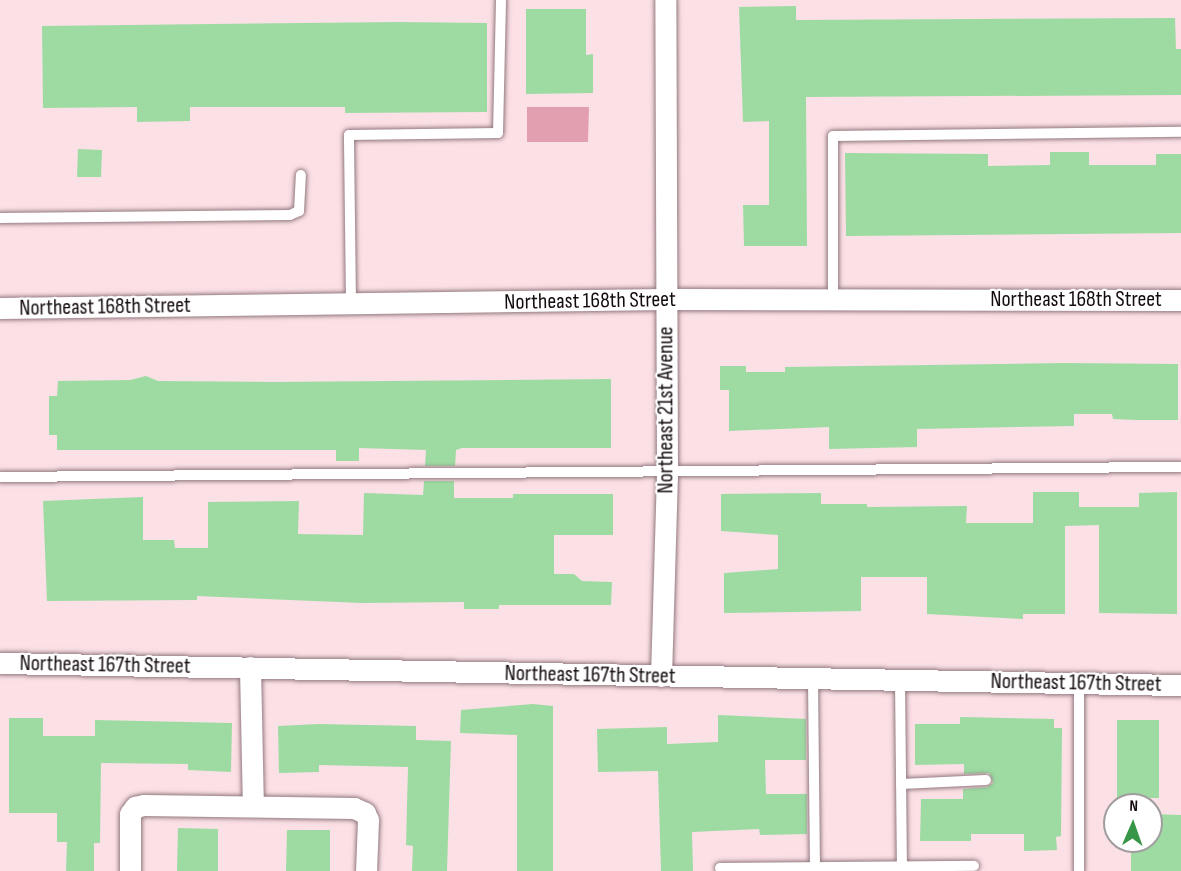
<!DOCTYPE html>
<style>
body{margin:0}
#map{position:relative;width:1181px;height:871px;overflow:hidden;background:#fbe0e6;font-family:"Sofia Sans Condensed",sans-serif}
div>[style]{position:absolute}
.green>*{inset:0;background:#e19fb0}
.building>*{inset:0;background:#9ddba3}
.roads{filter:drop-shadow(0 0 2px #927a7f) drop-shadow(0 0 2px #927a7f)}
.service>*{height:10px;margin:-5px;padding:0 5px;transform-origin:5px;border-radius:5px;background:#fff}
.minor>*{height:21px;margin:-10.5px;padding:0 10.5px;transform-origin:10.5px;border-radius:10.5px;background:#fff}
span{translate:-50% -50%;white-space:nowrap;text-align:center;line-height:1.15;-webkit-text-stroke:4.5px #fff;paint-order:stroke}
.street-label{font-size:22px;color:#140b0d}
.north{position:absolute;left:1103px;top:793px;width:60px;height:60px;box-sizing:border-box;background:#fff;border:2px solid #a19d9e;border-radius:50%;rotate:2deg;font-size:16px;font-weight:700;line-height:24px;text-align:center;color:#140b0d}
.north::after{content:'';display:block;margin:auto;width:21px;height:27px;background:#389648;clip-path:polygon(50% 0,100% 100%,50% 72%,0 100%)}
</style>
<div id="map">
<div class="green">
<div style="clip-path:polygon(527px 107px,589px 107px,588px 142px,527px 142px)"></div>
</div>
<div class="building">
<div style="clip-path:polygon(796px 6px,796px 20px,1175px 18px,1176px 49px,1181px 49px,1181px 95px,806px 97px,807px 246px,744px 246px,743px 205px,769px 205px,769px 121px,743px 122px,739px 7px)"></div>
<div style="clip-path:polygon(526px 9px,586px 9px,586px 55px,593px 54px,593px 93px,526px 94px)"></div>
<div style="clip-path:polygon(399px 22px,487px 23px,487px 112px,345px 113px,345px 107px,190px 107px,190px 121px,137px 122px,137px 107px,43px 108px,42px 26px)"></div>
<div style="clip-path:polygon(78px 149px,102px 150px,101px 177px,77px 177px)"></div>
<div style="clip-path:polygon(1050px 152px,1089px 152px,1089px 165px,1156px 165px,1156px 154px,1181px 154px,1181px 233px,846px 236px,845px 153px,988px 154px,988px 166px,1050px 165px)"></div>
<div style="clip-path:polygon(1063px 363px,1178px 364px,1178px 420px,1137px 420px,1113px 419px,1112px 414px,1074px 414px,1074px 426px,917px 429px,917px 447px,829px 449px,829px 427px,729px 431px,729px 390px,720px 390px,720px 366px,746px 366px,746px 372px,785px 372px,785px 367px)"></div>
<div style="clip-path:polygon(146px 376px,158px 381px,271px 382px,611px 379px,611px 448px,462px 448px,456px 450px,455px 466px,425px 466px,426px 450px,359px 448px,359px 461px,336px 461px,336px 450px,57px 450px,57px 435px,49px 435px,49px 396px,57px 396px,58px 381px,130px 380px)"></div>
<div style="clip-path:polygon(424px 481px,454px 481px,454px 498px,513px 498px,513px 494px,613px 494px,613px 535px,554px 535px,554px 574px,574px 574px,582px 581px,612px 582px,611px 605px,499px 605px,499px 609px,464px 609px,464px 602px,362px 603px,197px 596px,197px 600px,47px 601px,43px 501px,143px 497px,143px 540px,174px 540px,175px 548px,208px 548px,208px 502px,299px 501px,298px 534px,363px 535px,364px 493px,423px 495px)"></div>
<div style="clip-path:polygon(1033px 492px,1079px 492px,1079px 507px,1139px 507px,1139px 493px,1177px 492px,1177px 614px,1099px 613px,1099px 525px,1065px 526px,1065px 614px,1023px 614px,1023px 619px,927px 614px,927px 577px,861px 577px,861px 611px,724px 613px,724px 573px,778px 569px,778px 535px,721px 531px,721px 494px,821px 493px,821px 504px,867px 504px,867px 507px,967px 506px,966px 523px,1033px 523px)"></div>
<div style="clip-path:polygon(533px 704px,553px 706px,553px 871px,517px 871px,517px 735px,460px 733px,461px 710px)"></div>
<div style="clip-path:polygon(718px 715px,806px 719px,806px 760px,765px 760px,766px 794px,807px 794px,807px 834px,760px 835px,759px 829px,692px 832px,693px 871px,661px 871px,658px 771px,598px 772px,597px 729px,667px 727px,667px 744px,718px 742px)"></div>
<div style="clip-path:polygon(960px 717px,1054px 719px,1054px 728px,1062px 728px,1061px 836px,1056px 837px,1057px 850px,1024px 851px,1024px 834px,971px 834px,971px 841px,920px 841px,921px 799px,963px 799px,963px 789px,987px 787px,993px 783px,989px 773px,964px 774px,964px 764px,915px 765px,915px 724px,960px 724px)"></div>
<div style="clip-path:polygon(9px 718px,43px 718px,43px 736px,95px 736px,95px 720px,232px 723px,231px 772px,188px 770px,188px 764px,101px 763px,100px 843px,94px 843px,94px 871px,66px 871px,67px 842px,57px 842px,57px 813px,9px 813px)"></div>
<div style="clip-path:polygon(1117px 720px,1159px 720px,1159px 798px,1117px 798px)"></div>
<div style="clip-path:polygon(319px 724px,416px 726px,416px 740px,451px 741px,447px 871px,412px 871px,413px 846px,406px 845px,408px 767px,319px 765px,319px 772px,279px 773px,278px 726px)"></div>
<div style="clip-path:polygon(1151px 814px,1181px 815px,1181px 871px,1131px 871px,1131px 841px,1151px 841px)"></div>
<div style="clip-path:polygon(178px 828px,218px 829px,218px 871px,177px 871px)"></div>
<div style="clip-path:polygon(287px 830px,330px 830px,330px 871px,286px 871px)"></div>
</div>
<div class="roads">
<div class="service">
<div style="left:0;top:218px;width:290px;rotate:-0.6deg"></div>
<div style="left:290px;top:215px;width:10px;rotate:-24deg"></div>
<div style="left:299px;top:211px;width:36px;rotate:-87deg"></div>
<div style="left:833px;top:300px;width:164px;rotate:-90deg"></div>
<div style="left:833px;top:136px;width:348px;rotate:-0.7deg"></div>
<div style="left:351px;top:304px;width:169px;rotate:-90.7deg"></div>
<div style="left:349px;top:135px;width:149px;rotate:-0.8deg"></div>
<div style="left:498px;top:133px;width:133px;rotate:-88.7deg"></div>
<div style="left:0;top:477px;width:1181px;rotate:-0.49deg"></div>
<div style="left:813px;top:679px;width:192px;rotate:89.4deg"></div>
<div style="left:900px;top:680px;width:191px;rotate:89.4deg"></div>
<div style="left:901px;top:784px;width:85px;rotate:-2.7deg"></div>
<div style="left:720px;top:868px;width:254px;rotate:-0.5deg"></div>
<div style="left:1079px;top:871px;width:188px;rotate:-90deg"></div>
</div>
<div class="minor">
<div style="left:0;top:308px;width:665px;rotate:-0.78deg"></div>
<div style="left:665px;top:299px;width:516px;rotate:0.11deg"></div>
<div style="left:0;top:663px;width:1181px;rotate:1.07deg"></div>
<div style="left:250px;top:667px;width:139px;rotate:88.8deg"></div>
<div style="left:661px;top:676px;width:207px;rotate:-88.3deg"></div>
<div style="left:667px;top:469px;width:469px;rotate:-90.2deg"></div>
<div style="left:130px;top:871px;width:57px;rotate:-90deg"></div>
<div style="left:130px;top:814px;width:9px;rotate:-54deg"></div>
<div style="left:135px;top:807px;width:9px;rotate:-13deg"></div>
<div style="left:144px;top:805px;width:210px;rotate:0.8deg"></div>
<div style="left:354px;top:808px;width:12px;rotate:24deg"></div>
<div style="left:365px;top:813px;width:8px;rotate:67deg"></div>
<div style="left:368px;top:820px;width:51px;rotate:92.2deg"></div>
</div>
</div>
<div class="street-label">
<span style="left:1076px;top:300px">Northeast 168th Street</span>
<span style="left:590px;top:301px;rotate:-1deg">Northeast 168th Street</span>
<span style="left:105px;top:307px;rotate:-1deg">Northeast 168th Street</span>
<span style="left:666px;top:410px;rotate:-90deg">Northeast 21st Avenue</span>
<span style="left:105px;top:665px;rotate:1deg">Northeast 167th Street</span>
<span style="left:590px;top:675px;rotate:1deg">Northeast 167th Street</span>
<span style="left:1076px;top:683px;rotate:1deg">Northeast 167th Street</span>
</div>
<div class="north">N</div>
</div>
